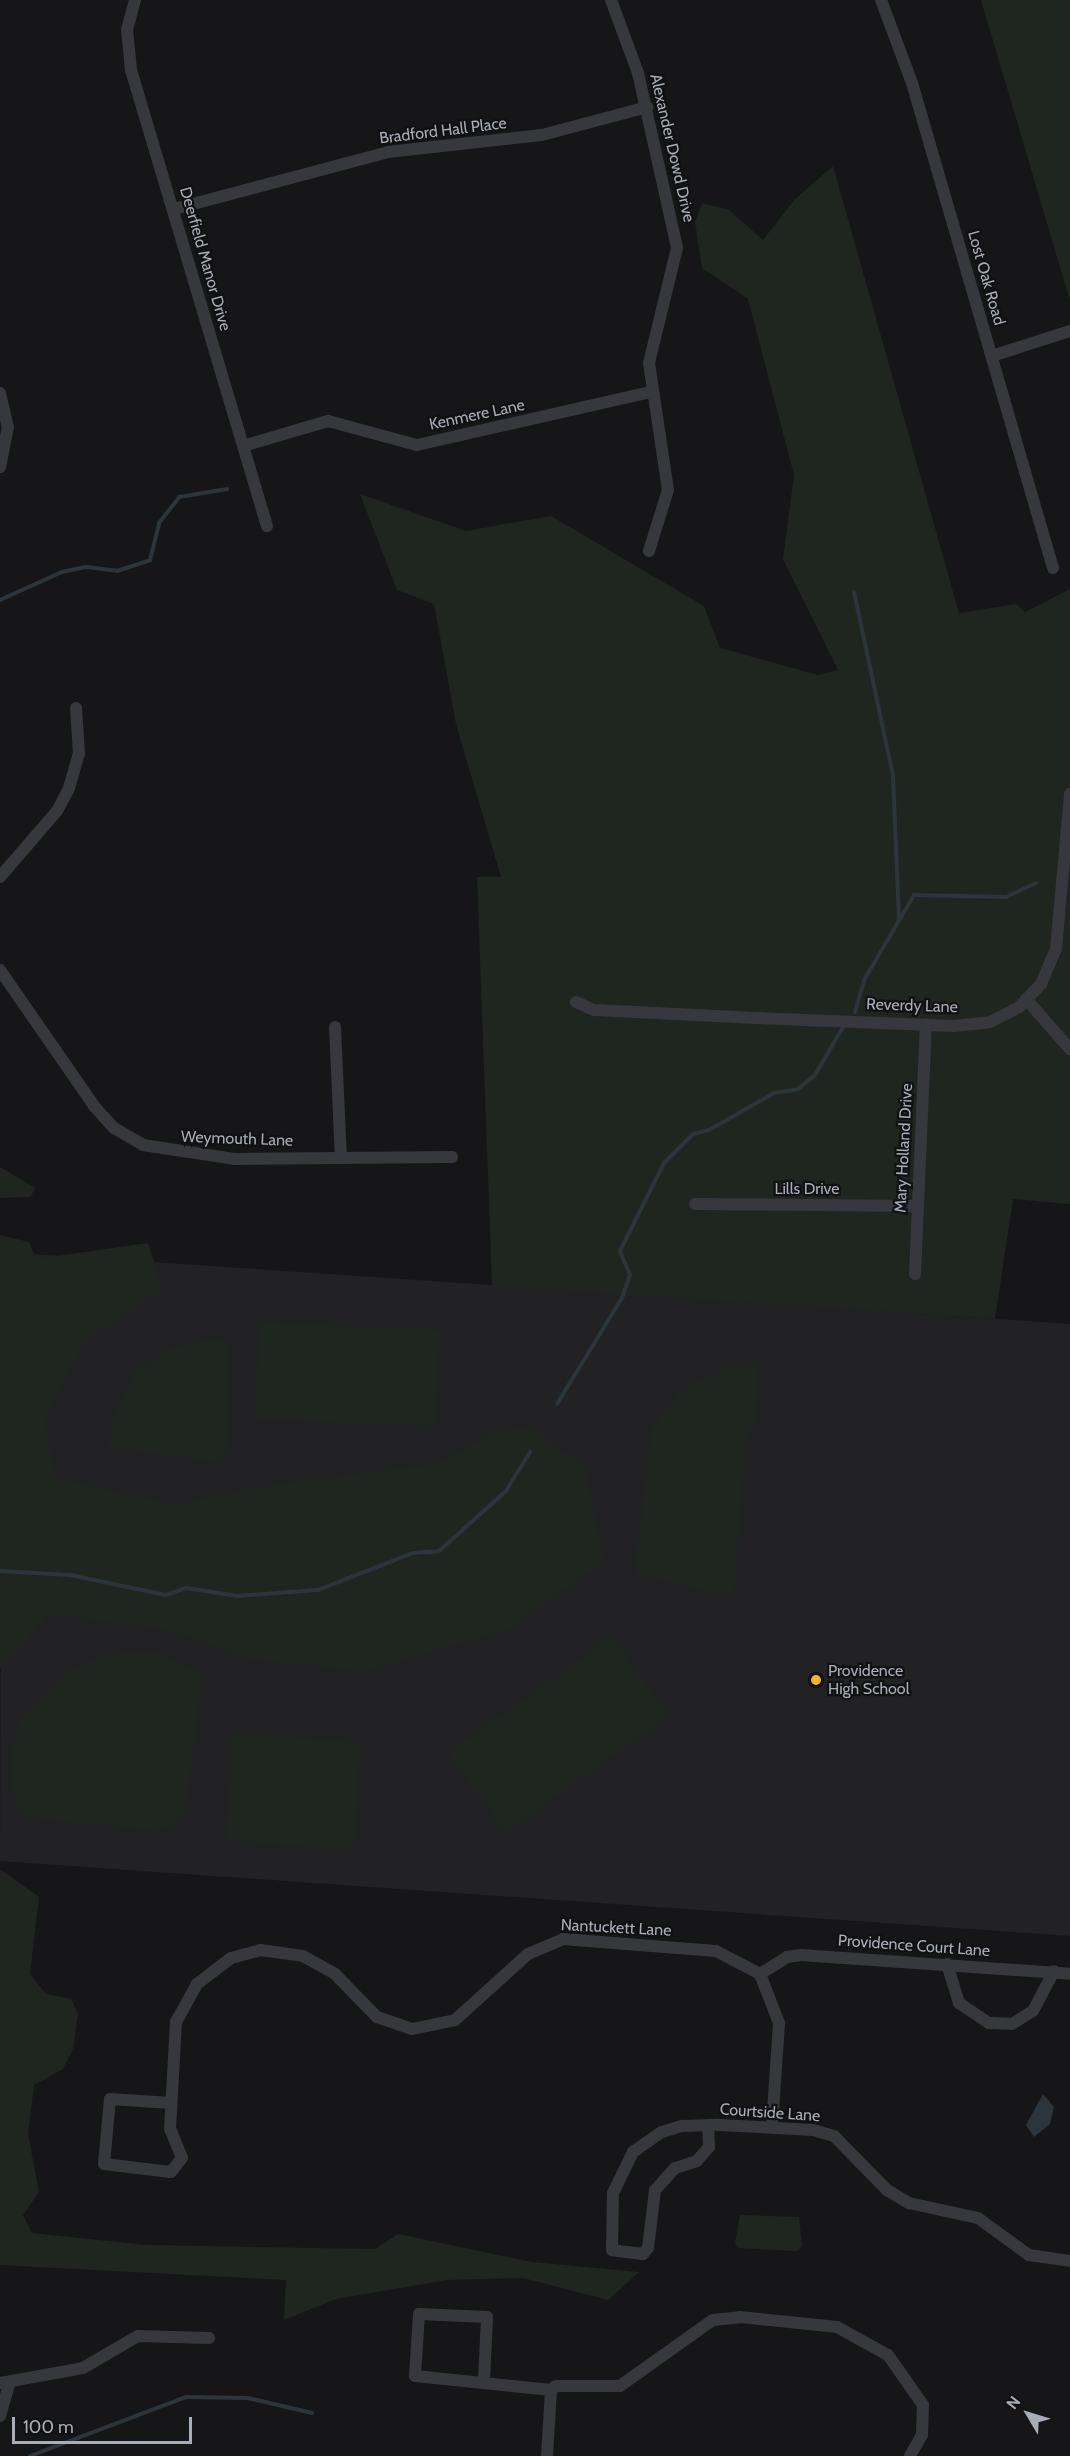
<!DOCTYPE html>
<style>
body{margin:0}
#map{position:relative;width:1070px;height:2456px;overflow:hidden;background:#161618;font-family:Cabin,sans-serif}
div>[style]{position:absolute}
.built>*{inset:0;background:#222225}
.green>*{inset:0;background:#1e261f}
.water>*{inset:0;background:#2c353c}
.stream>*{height:4px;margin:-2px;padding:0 2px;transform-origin:2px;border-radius:2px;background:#2c353c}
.street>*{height:12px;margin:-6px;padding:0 6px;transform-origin:6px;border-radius:6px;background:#37383d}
.dots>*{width:16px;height:16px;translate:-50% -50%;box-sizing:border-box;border:3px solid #111113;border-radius:50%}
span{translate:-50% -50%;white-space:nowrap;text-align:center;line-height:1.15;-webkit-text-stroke:4.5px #111113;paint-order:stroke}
.street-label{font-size:16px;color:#a8adb8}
.poi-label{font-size:16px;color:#a8adb8}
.left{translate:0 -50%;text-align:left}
.north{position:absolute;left:998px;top:2384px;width:60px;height:60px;-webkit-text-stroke:4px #111113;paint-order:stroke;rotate:308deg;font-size:16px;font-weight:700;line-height:24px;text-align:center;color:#a8adb8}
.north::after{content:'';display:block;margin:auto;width:21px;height:27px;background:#a8adb8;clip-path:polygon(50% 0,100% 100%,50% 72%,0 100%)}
.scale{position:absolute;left:12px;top:2417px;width:180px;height:27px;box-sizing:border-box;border:3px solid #a8adb8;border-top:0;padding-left:8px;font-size:18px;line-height:21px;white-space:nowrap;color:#a8adb8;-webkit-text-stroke:4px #111113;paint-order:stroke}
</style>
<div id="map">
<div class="built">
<div style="clip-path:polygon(2px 1252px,1070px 1324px,1070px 1936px,0 1861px)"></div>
</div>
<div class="green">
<div style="clip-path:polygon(981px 0,1070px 0,1070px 301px)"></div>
<div style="clip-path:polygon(833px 166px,959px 613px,1016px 604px,1025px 612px,1070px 589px,1070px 1204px,1013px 1199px,995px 1319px,492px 1286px,477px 877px,501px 877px,456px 724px,434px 604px,397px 590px,360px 494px,466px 531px,551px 516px,704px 606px,720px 648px,818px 675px,838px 670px,783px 559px,794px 475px,748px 299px,702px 268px,695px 222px,702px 203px,729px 210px,763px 240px,795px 199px)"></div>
<div style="clip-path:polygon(0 1167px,36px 1188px,30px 1197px,0 1198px)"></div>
<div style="clip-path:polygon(0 1235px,29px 1242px,36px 1259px,148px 1243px,163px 1289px,85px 1342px,45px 1418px,55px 1478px,176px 1505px,250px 1488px,439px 1463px,496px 1431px,530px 1427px,585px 1467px,604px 1562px,507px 1630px,363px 1672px,250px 1659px,172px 1631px,49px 1614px,0 1669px)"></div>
<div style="clip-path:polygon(259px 1322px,440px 1330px,435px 1427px,255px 1419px)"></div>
<div style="clip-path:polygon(199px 1341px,229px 1341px,227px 1452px,217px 1462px,108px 1448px,113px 1416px,136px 1373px,166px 1350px)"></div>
<div style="clip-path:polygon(728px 1367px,759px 1367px,755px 1424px,746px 1438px,735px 1588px,729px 1596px,634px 1574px,652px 1428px,682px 1389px)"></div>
<div style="clip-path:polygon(612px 1636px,669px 1716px,506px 1833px,448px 1753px)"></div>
<div style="clip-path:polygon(128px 1652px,158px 1652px,203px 1676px,185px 1814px,162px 1831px,27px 1818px,18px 1809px,11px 1783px,14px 1733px,22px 1718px,67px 1672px,98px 1657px)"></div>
<div style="clip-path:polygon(233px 1734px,361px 1742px,354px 1850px,225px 1841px)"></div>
<div style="clip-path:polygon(0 1869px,39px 1897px,30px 1974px,46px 1994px,71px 1999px,78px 2014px,73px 2049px,63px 2069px,34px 2085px,28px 2134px,39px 2192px,23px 2215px,32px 2233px,146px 2245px,375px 2249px,398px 2234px,532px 2262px,639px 2272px,608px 2300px,523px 2278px,447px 2280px,336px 2299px,284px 2320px,286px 2280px,0 2265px)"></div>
<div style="clip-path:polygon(740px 2215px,799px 2217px,802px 2246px,797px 2251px,739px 2248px,735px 2243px)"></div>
</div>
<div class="water">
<div style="clip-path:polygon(1043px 2094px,1054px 2107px,1050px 2124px,1034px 2137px,1026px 2125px)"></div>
</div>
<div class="stream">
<div style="left:854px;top:592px;width:188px;rotate:78deg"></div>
<div style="left:893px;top:776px;width:144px;rotate:87.6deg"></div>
<div style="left:0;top:600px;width:68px;rotate:-24.3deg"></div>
<div style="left:62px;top:572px;width:25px;rotate:-12deg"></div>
<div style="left:86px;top:567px;width:31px;rotate:7deg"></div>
<div style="left:117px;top:571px;width:35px;rotate:-18deg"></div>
<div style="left:150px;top:560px;width:38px;rotate:-76deg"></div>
<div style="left:159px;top:523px;width:33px;rotate:-52deg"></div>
<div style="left:179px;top:497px;width:49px;rotate:-9.5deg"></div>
<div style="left:855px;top:1012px;width:33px;rotate:-74deg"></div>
<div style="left:864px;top:980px;width:99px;rotate:-59.5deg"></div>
<div style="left:914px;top:895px;width:92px;rotate:1.2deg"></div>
<div style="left:1006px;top:897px;width:33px;rotate:-25deg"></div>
<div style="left:557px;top:1404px;width:124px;rotate:-58.5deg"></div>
<div style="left:622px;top:1298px;width:24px;rotate:-71deg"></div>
<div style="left:630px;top:1275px;width:26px;rotate:-113deg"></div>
<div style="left:620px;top:1251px;width:98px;rotate:-63.4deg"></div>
<div style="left:664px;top:1163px;width:41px;rotate:-45deg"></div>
<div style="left:693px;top:1134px;width:16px;rotate:-14deg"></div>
<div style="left:709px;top:1130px;width:75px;rotate:-29.6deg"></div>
<div style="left:774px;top:1093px;width:24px;rotate:-9deg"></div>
<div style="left:798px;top:1089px;width:22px;rotate:-39deg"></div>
<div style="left:815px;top:1075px;width:56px;rotate:-59.7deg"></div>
<div style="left:0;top:1571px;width:70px;rotate:3.3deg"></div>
<div style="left:70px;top:1575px;width:98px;rotate:11.8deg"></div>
<div style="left:166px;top:1595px;width:21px;rotate:-19deg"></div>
<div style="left:186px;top:1588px;width:52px;rotate:8.9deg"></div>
<div style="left:237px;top:1596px;width:81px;rotate:-4.2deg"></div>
<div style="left:318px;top:1590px;width:102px;rotate:-21.3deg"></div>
<div style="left:413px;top:1553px;width:26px;rotate:-4deg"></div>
<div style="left:439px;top:1551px;width:90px;rotate:-41.8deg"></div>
<div style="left:506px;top:1491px;width:46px;rotate:-58.4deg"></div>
<div style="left:30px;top:2456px;width:167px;rotate:-20.7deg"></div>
<div style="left:186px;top:2397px;width:62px;rotate:0.9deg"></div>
<div style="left:248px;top:2398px;width:66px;rotate:13.2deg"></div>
</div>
<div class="street">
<div style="left:135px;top:0;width:30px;rotate:105deg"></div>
<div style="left:127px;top:29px;width:41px;rotate:84.4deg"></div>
<div style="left:131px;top:70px;width:476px;rotate:73.4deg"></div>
<div style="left:611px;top:0;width:78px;rotate:69.7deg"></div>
<div style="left:638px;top:73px;width:179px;rotate:77.4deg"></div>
<div style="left:677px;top:248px;width:118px;rotate:103.7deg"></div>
<div style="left:649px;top:363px;width:128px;rotate:81.5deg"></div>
<div style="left:668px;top:490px;width:64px;rotate:107.3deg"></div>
<div style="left:881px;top:0;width:89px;rotate:69.5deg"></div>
<div style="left:912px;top:83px;width:505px;rotate:73.79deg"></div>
<div style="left:174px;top:209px;width:221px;rotate:-14.9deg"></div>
<div style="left:388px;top:152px;width:155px;rotate:-6.3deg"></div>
<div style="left:542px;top:135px;width:109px;rotate:-14.9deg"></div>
<div style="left:992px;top:356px;width:82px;rotate:-17.8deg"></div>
<div style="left:0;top:393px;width:35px;rotate:77deg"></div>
<div style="left:8px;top:427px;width:41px;rotate:101.3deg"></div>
<div style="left:243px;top:446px;width:89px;rotate:-16.4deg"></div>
<div style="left:328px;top:421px;width:92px;rotate:15.1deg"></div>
<div style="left:417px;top:445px;width:240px;rotate:-12.8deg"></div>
<div style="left:0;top:877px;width:87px;rotate:-49.2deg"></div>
<div style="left:57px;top:811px;width:26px;rotate:-62deg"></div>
<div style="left:69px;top:788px;width:35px;rotate:-74deg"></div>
<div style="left:79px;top:754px;width:46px;rotate:-93.7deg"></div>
<div style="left:0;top:970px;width:165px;rotate:55.3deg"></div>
<div style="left:94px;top:1106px;width:30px;rotate:48deg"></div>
<div style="left:114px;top:1128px;width:34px;rotate:30deg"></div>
<div style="left:143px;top:1145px;width:92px;rotate:8.7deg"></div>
<div style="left:234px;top:1159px;width:218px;rotate:-0.5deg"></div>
<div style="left:1026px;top:999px;width:67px;rotate:48.7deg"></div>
<div style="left:576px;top:1002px;width:20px;rotate:24deg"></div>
<div style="left:594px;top:1010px;width:162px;rotate:2.8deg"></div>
<div style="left:756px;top:1018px;width:198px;rotate:2.3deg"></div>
<div style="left:954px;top:1026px;width:36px;rotate:-6deg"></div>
<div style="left:990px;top:1022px;width:33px;rotate:-27deg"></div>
<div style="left:1019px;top:1007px;width:32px;rotate:-46deg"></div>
<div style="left:1041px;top:984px;width:38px;rotate:-67deg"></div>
<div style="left:1056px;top:949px;width:156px;rotate:-84.8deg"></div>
<div style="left:335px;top:1027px;width:131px;rotate:87.4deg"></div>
<div style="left:695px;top:1204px;width:223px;rotate:0.5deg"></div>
<div style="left:915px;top:1274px;width:250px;rotate:-87.5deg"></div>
<div style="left:947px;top:1964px;width:41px;rotate:72.9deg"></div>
<div style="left:959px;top:2003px;width:36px;rotate:34deg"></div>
<div style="left:989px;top:2023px;width:23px;rotate:2deg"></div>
<div style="left:1012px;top:2024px;width:25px;rotate:-32deg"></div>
<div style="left:1033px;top:2011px;width:45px;rotate:-62.3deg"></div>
<div style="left:760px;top:1974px;width:32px;rotate:-32deg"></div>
<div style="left:787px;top:1957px;width:14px;rotate:-8deg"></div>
<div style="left:801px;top:1955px;width:270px;rotate:4deg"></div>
<div style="left:171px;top:2103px;width:61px;rotate:-176.2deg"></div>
<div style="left:110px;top:2099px;width:65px;rotate:95.3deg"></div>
<div style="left:104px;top:2164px;width:67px;rotate:6.8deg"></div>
<div style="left:171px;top:2172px;width:18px;rotate:-52deg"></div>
<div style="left:182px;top:2158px;width:31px;rotate:-112deg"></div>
<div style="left:170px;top:2129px;width:107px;rotate:-86.8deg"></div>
<div style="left:176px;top:2022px;width:43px;rotate:-61.1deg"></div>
<div style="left:197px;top:1984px;width:43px;rotate:-37.4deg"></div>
<div style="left:231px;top:1958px;width:30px;rotate:-15deg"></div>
<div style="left:260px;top:1950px;width:43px;rotate:7.9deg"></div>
<div style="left:303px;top:1956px;width:37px;rotate:29deg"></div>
<div style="left:335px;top:1974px;width:60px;rotate:45.7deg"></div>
<div style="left:377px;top:2017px;width:37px;rotate:19deg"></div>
<div style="left:412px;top:2029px;width:44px;rotate:-11.8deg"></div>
<div style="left:455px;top:2020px;width:98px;rotate:-42.1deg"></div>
<div style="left:528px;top:1954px;width:38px;rotate:-23deg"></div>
<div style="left:563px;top:1939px;width:153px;rotate:4.5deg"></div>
<div style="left:716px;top:1951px;width:50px;rotate:27.6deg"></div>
<div style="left:760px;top:1974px;width:53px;rotate:68.8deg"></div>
<div style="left:779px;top:2023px;width:104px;rotate:93.9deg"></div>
<div style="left:708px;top:2126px;width:21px;rotate:87deg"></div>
<div style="left:709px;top:2147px;width:18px;rotate:131deg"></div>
<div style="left:697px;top:2161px;width:23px;rotate:162deg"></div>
<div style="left:675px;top:2168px;width:30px;rotate:132deg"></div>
<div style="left:655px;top:2190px;width:58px;rotate:96.9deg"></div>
<div style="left:648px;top:2248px;width:8px;rotate:130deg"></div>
<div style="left:643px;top:2254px;width:31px;rotate:-173deg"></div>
<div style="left:612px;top:2250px;width:57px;rotate:-89deg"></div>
<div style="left:613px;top:2193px;width:46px;rotate:-64deg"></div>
<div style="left:633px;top:2152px;width:35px;rotate:-35deg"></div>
<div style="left:662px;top:2132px;width:21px;rotate:-17deg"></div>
<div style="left:682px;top:2126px;width:37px;rotate:-2deg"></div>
<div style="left:719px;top:2125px;width:94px;rotate:3deg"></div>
<div style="left:813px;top:2130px;width:22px;rotate:16deg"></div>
<div style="left:834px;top:2136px;width:76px;rotate:45.5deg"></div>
<div style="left:887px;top:2190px;width:26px;rotate:31deg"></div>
<div style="left:909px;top:2203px;width:71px;rotate:12.3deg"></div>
<div style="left:978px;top:2218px;width:63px;rotate:36deg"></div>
<div style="left:1029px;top:2255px;width:41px;rotate:8.3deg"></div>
<div style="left:484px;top:2381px;width:64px;rotate:-87.3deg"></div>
<div style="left:487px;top:2317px;width:68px;rotate:-177.5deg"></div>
<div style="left:419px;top:2314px;width:62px;rotate:93.7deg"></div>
<div style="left:415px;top:2376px;width:137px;rotate:5.9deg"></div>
<div style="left:0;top:2383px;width:84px;rotate:-10.2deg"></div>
<div style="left:83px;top:2368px;width:64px;rotate:-30.2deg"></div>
<div style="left:138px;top:2336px;width:71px;rotate:1.6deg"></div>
<div style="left:0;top:2416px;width:35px;rotate:-74deg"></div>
<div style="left:547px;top:2456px;width:66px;rotate:-86.5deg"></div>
<div style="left:551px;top:2390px;width:6px;rotate:-39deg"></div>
<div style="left:556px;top:2386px;width:64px"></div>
<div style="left:620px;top:2386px;width:114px;rotate:-35.4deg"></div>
<div style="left:713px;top:2320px;width:27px;rotate:-6deg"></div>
<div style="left:740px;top:2317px;width:98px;rotate:5.9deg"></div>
<div style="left:837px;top:2327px;width:58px;rotate:28.8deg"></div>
<div style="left:888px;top:2355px;width:61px;rotate:55deg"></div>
<div style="left:923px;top:2405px;width:30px;rotate:92deg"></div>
<div style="left:922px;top:2435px;width:24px;rotate:120deg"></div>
</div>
<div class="dots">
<div style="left:816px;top:1680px;background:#f2b134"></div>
</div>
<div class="street-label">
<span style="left:443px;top:131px;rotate:-7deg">Bradford Hall Place</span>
<span style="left:672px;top:148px;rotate:77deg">Alexander Dowd Drive</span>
<span style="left:205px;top:259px;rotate:74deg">Deerfield Manor Drive</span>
<span style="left:986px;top:278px;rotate:74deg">Lost Oak Road</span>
<span style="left:477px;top:415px;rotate:-12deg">Kenmere Lane</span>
<span style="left:912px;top:1006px;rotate:2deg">Reverdy Lane</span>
<span style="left:237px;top:1139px;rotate:2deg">Weymouth Lane</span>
<span style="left:904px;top:1148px;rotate:-87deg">Mary Holland Drive</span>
<span style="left:807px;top:1189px">Lills Drive</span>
<span style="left:616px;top:1928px;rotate:3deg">Nantuckett Lane</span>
<span style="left:914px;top:1946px;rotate:4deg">Providence Court Lane</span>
<span style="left:770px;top:2113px;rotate:4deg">Courtside Lane</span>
</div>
<div class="poi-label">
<span class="left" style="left:828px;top:1680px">Providence<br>High School</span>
</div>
<div class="north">N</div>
<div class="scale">100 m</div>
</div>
